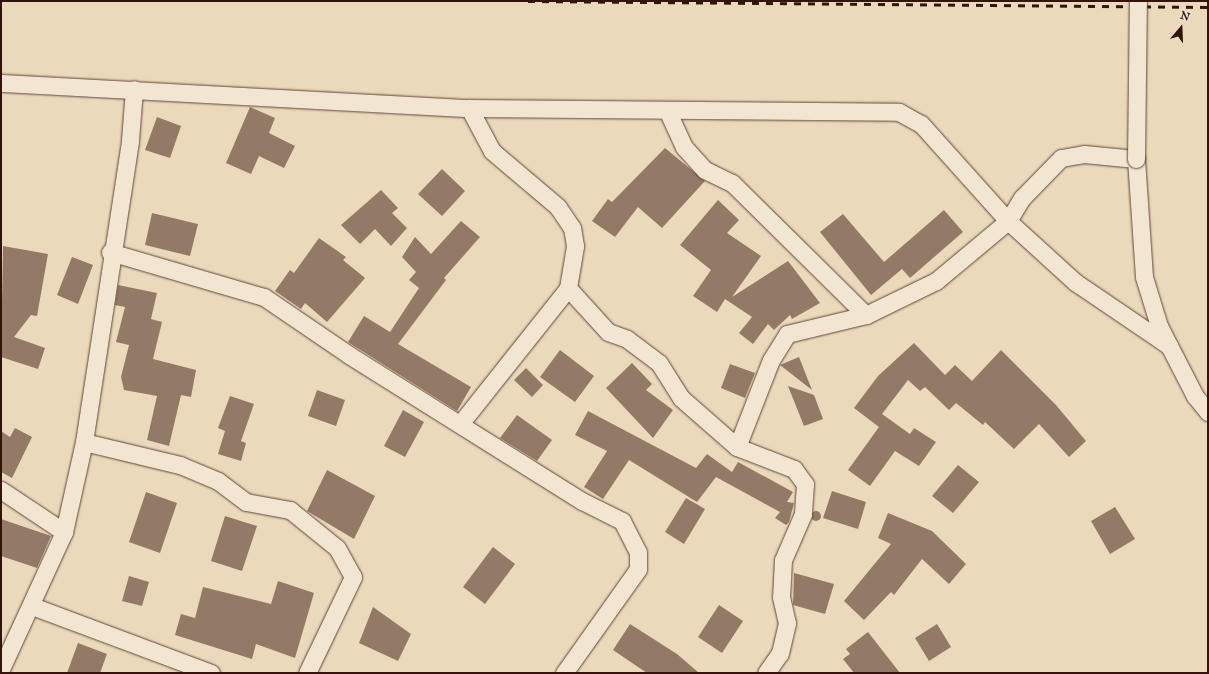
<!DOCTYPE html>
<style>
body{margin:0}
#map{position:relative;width:1209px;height:674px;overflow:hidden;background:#ebd9bc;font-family:"IM FELL Great Primer",serif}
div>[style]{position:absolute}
.building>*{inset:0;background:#937a66}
.round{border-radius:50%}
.roads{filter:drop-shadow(0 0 1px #614535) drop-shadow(0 0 1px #614535)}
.minor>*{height:17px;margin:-8.5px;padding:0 8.5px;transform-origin:8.5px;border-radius:8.5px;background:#f2e6d3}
.rail>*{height:3px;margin-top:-1.5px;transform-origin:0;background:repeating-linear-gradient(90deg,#331408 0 7px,transparent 0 14px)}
.bridges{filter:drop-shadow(0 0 1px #614535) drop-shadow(0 0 1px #614535)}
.minor-bridge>*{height:17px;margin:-8.5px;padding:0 8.5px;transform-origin:8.5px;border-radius:8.5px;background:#f2e6d3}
span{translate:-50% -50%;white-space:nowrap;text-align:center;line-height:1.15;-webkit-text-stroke:3px #f2e6d3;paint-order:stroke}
.frame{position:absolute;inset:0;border:2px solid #331408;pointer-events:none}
.north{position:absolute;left:1161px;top:8px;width:40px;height:40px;-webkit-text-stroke:3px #f2e6d3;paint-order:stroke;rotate:19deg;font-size:11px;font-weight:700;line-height:16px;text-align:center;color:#331408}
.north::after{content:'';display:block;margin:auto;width:14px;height:18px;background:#331408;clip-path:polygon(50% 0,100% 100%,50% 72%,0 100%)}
</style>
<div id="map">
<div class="building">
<div style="clip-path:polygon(250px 107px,275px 118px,269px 133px,295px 146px,284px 168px,259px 156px,251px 174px,226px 163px)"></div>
<div style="clip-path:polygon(157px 117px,181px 126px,170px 158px,145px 150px)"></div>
<div style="clip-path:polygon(665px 148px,705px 181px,662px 228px,638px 207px,615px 237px,592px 221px,608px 199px,612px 202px)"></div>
<div style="clip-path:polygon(442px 169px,465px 191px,442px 216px,418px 194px)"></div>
<div style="clip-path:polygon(381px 190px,398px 208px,392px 213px,407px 228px,391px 246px,375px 229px,360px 244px,341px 225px)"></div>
<div style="clip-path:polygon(718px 200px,739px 220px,727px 233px,761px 256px,732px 297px,788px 261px,820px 303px,792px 319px,790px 315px,774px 330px,768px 324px,753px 344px,739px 333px,752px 317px,725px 299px,717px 312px,693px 296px,711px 270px,680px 245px)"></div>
<div style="clip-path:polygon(944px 210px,963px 232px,910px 278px,902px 269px,871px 295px,820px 232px,843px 214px,884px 262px)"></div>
<div style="clip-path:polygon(152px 213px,198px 224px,190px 256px,145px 245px)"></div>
<div style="clip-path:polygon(461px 221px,480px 237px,444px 278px,446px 280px,398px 344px,471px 387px,457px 411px,348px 342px,364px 316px,390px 332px,419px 288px,409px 280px,416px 272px,402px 257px,415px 237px,431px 254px)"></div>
<div style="clip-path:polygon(319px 238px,346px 257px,343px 260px,365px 278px,327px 322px,305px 303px,301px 309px,275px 291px,290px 270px,294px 273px)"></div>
<div style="clip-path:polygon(3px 246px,48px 254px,37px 316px,31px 315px,14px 337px,45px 348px,38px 369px,1px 357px)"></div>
<div style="clip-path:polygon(72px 257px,93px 265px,78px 304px,57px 295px)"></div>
<div style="clip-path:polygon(118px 285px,157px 293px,151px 319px,162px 322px,153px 359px,196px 370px,191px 397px,181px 395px,169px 446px,147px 440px,157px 396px,124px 390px,121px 377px,129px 345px,116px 342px,125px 307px,115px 305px)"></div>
<div style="clip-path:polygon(914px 343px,945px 375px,955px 365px,972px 381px,1001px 350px,1056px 405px,1086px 441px,1069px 457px,1039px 424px,1014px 449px,985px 422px,983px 425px,956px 403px,949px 410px,925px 387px,920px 391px,908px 380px,882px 414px,910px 434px,914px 428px,936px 442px,919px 466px,895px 451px,870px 486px,848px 470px,879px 427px,854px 408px,878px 376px)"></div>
<div style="clip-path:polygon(560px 350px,594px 376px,575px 402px,540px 377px)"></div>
<div style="clip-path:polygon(799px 357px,812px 390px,780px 365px)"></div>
<div style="clip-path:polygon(632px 363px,652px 384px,646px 390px,673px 410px,653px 438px,606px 388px)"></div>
<div style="clip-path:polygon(730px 364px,755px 373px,745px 398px,721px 388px)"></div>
<div style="clip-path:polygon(526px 368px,543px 385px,532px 397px,514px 380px)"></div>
<div style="clip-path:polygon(788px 386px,814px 395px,823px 419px,804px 426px)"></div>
<div style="clip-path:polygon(317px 390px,345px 400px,336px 426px,308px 416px)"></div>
<div style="clip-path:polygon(230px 396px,254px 404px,241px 441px,246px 443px,241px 461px,218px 454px,225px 431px,218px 428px)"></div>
<div style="clip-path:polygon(403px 410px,424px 422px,405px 457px,384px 446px)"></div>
<div style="clip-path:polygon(588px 411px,696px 468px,707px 454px,732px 472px,738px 462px,793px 492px,787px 502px,794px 503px,789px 522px,786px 525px,775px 518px,780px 512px,716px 477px,697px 502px,629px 460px,603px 499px,584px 487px,607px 451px,575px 435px)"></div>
<div style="clip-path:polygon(517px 415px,552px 440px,537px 461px,500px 438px)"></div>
<div style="clip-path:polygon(15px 428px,32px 437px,12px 478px,1px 472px,1px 431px,10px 437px)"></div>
<div style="clip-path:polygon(958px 465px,979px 482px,953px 513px,932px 496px)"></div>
<div style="clip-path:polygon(327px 470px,375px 496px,354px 539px,307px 511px)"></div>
<div style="clip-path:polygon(832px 491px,866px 502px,858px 529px,823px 518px)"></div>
<div style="clip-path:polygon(146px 492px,177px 503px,160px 553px,129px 542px)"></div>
<div style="clip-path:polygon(686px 498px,705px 509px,684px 544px,665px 532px)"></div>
<div style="clip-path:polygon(1115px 507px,1135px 539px,1110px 554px,1091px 521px)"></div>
<div class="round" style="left:811px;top:511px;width:10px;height:10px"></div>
<div style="clip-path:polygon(888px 513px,932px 531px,966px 564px,949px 584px,922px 559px,894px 595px,891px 592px,864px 620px,844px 601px,891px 544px,878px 538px)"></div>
<div style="clip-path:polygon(225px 516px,257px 526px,242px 571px,211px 561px)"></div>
<div style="clip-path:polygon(1px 519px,51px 536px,37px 568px,1px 556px)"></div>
<div style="clip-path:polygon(493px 547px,515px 564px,485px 604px,463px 587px)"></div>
<div style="clip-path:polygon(794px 573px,834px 584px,825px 614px,793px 605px)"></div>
<div style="clip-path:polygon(129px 576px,149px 582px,142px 606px,122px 601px)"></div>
<div style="clip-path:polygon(278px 581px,314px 593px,295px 658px,256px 644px,252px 659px,175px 635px,181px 614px,195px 618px,203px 587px,271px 604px)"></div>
<div style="clip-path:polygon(719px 605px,743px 621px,722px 653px,698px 637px)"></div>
<div style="clip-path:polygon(373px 607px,411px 634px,398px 661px,359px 643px)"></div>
<div style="clip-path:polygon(630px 624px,677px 654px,699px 673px,647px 673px,613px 650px)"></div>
<div style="clip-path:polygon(937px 624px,951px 647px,929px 661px,915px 638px)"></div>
<div style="clip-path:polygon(868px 632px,900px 673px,854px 673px,843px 659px,850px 654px,846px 649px)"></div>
<div style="clip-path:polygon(78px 643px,107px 654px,100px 673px,67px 673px)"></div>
</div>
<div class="roads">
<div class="minor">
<div style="left:1px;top:83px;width:469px;rotate:3.1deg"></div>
<div style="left:469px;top:108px;width:430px;rotate:0.5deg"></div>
<div style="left:899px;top:112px;width:25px;rotate:29deg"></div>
<div style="left:921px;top:124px;width:130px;rotate:48.1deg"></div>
<div style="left:1008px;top:221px;width:91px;rotate:42.3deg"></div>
<div style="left:1075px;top:282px;width:114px;rotate:34.2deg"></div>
<div style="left:667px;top:110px;width:41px;rotate:65.3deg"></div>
<div style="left:684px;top:147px;width:31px;rotate:48deg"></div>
<div style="left:705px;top:170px;width:30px;rotate:26deg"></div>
<div style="left:732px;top:183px;width:188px;rotate:44.6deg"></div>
<div style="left:110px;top:252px;width:160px;rotate:16.3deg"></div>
<div style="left:264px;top:297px;width:103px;rotate:34.3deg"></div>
<div style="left:349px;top:355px;width:275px;rotate:32.1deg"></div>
<div style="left:582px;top:501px;width:45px;rotate:26.6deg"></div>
<div style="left:622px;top:521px;width:35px;rotate:63deg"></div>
<div style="left:638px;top:552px;width:17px;rotate:90deg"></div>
<div style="left:638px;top:569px;width:128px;rotate:125.4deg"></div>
<div style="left:568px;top:288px;width:59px;rotate:47.7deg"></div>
<div style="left:608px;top:332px;width:20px;rotate:20deg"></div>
<div style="left:627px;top:339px;width:40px;rotate:37deg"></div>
<div style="left:659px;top:363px;width:41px;rotate:57.8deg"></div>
<div style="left:681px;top:398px;width:74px;rotate:41.2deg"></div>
<div style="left:737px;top:447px;width:61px;rotate:21.1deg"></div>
<div style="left:794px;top:469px;width:19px;rotate:54deg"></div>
<div style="left:805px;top:484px;width:30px;rotate:94deg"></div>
<div style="left:803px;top:514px;width:50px;rotate:113.5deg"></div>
<div style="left:783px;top:560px;width:37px;rotate:93deg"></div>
<div style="left:781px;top:597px;width:27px;rotate:77deg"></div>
<div style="left:787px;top:623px;width:31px;rotate:103deg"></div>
<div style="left:780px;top:653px;width:24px;rotate:125deg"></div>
<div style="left:460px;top:424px;width:174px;rotate:-51.5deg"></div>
<div style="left:568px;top:288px;width:43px;rotate:-80.5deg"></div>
<div style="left:575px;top:246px;width:18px;rotate:-99deg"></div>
<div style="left:572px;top:228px;width:25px;rotate:-124deg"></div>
<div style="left:558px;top:207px;width:87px;rotate:-139.7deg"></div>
<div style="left:492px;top:151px;width:49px;rotate:-118.1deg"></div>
<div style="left:84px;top:442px;width:99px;rotate:13.5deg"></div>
<div style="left:180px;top:465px;width:41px;rotate:22.8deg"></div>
<div style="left:218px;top:481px;width:35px;rotate:37deg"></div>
<div style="left:246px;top:502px;width:45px;rotate:10.3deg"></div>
<div style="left:290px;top:510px;width:60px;rotate:39deg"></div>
<div style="left:337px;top:548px;width:33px;rotate:61deg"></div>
<div style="left:353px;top:577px;width:106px;rotate:115.6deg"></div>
<div style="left:737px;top:447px;width:93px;rotate:-68.7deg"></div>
<div style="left:771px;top:360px;width:31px;rotate:-58deg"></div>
<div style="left:787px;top:334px;width:81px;rotate:-13.5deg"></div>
<div style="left:866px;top:315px;width:78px;rotate:-25.9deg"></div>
<div style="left:936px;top:281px;width:94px;rotate:-39.8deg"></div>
<div style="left:1008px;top:221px;width:27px;rotate:-59deg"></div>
<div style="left:1022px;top:198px;width:56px;rotate:-45.7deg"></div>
<div style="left:1061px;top:158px;width:23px;rotate:-10deg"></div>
<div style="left:1084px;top:154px;width:52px;rotate:5.5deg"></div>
<div style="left:1136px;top:159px;width:118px;rotate:86.1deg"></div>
<div style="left:1144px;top:277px;width:51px;rotate:73deg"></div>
<div style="left:1159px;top:326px;width:79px;rotate:62.8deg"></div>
<div style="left:1195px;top:396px;width:21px;rotate:51deg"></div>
<div style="left:1px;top:490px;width:76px;rotate:33.7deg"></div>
<div style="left:32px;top:606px;width:191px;rotate:20.5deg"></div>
<div style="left:1px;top:669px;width:151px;rotate:-65.3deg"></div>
<div style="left:64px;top:532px;width:92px;rotate:-77.5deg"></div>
<div style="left:84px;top:442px;width:305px;rotate:-81.3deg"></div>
<div style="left:130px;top:140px;width:51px;rotate:-85.5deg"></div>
</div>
</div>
<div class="rail">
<div style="left:528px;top:1px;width:680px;rotate:0.51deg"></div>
</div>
<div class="bridges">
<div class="minor-bridge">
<div style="left:1136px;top:159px;width:158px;rotate:-89.3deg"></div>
</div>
</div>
<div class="frame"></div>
<div class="north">N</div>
</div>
